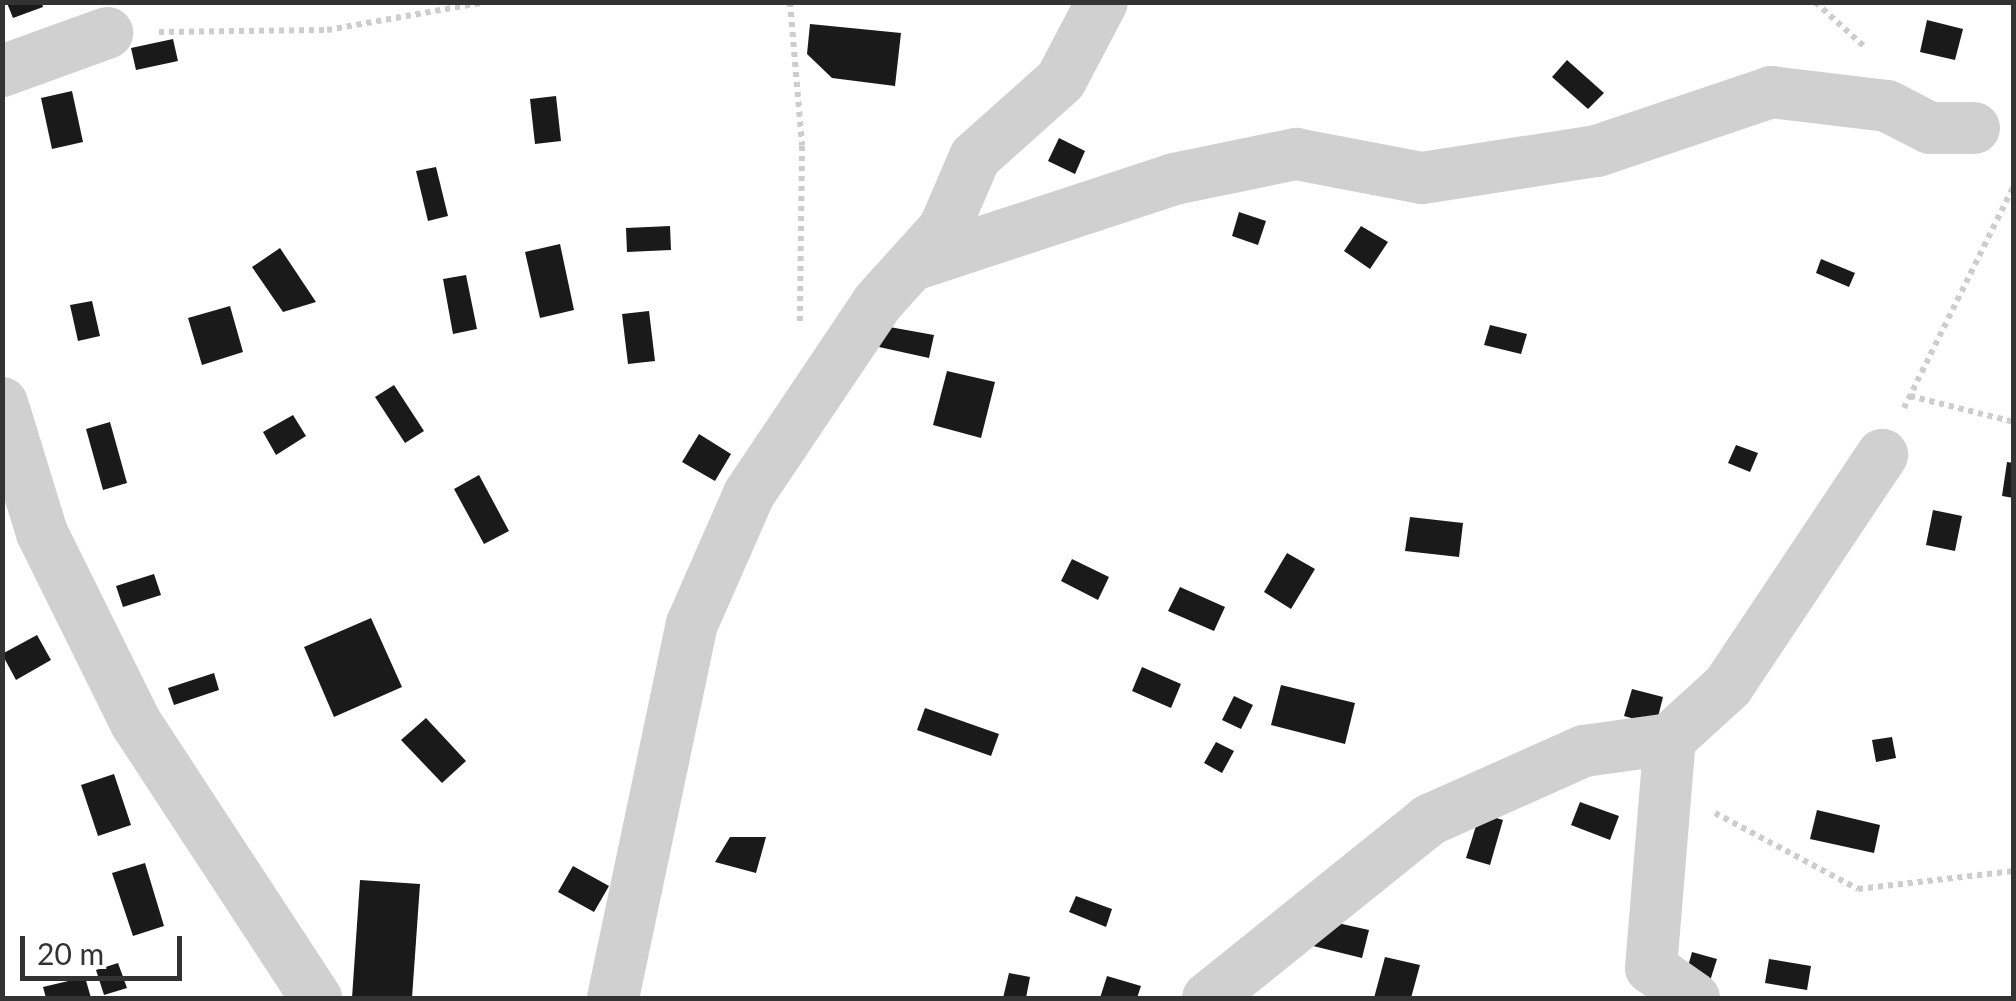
<!DOCTYPE html>
<style>
body{margin:0}
#map{position:relative;width:2016px;height:1001px;overflow:hidden;background:#fff;font-family:Lato,sans-serif}
div>[style]{position:absolute}
.building>*{inset:0;background:#1a1a1a}
.path>*{height:6px;margin-top:-3px;transform-origin:0;background:repeating-linear-gradient(90deg,#cdcdcd 0 5px,transparent 0 10px)}
.street>*{height:52px;margin:-26px;padding:0 26px;transform-origin:26px;border-radius:26px;background:#d0d0d0}
span{translate:-50% -50%;white-space:nowrap;text-align:center;line-height:1.15;-webkit-text-stroke:10px #fff;paint-order:stroke}
.frame{position:absolute;inset:0;border:5px solid #333;pointer-events:none}
.scale{position:absolute;left:20px;top:936px;width:162px;height:45px;box-sizing:border-box;border:5px solid #333;border-top:0;padding-left:12px;font-size:30px;line-height:35px;white-space:nowrap;color:#333;-webkit-text-stroke:8px #fff;paint-order:stroke}
</style>
<div id="map">
<div class="building">
<div style="clip-path:polygon(7px 3px,42px 3px,43px 7px,13px 18px)"></div>
<div style="clip-path:polygon(1927px 20px,1963px 29px,1955px 60px,1920px 52px)"></div>
<div style="clip-path:polygon(810px 24px,901px 33px,895px 86px,832px 78px,807px 54px)"></div>
<div style="clip-path:polygon(173px 39px,178px 61px,136px 70px,131px 48px)"></div>
<div style="clip-path:polygon(1567px 60px,1604px 93px,1588px 109px,1552px 77px)"></div>
<div style="clip-path:polygon(72px 91px,83px 142px,52px 149px,41px 98px)"></div>
<div style="clip-path:polygon(556px 96px,561px 141px,535px 144px,530px 99px)"></div>
<div style="clip-path:polygon(1059px 138px,1085px 151px,1075px 174px,1048px 161px)"></div>
<div style="clip-path:polygon(436px 167px,448px 216px,428px 221px,416px 171px)"></div>
<div style="clip-path:polygon(1239px 212px,1266px 221px,1258px 245px,1232px 236px)"></div>
<div style="clip-path:polygon(670px 226px,671px 250px,627px 252px,626px 228px)"></div>
<div style="clip-path:polygon(1361px 226px,1388px 242px,1370px 269px,1344px 251px)"></div>
<div style="clip-path:polygon(560px 244px,574px 310px,540px 318px,525px 252px)"></div>
<div style="clip-path:polygon(280px 248px,316px 302px,283px 312px,252px 267px)"></div>
<div style="clip-path:polygon(1821px 259px,1855px 273px,1849px 287px,1816px 273px)"></div>
<div style="clip-path:polygon(466px 275px,477px 329px,453px 334px,443px 279px)"></div>
<div style="clip-path:polygon(92px 301px,100px 336px,78px 341px,70px 305px)"></div>
<div style="clip-path:polygon(230px 306px,243px 352px,202px 365px,188px 318px)"></div>
<div style="clip-path:polygon(649px 311px,655px 361px,628px 364px,622px 314px)"></div>
<div style="clip-path:polygon(1490px 325px,1527px 334px,1521px 354px,1484px 345px)"></div>
<div style="clip-path:polygon(884px 326px,934px 335px,929px 358px,879px 347px)"></div>
<div style="clip-path:polygon(947px 371px,995px 382px,981px 438px,933px 425px)"></div>
<div style="clip-path:polygon(394px 385px,424px 431px,405px 443px,375px 397px)"></div>
<div style="clip-path:polygon(293px 415px,306px 436px,276px 455px,263px 432px)"></div>
<div style="clip-path:polygon(110px 422px,127px 483px,103px 490px,86px 429px)"></div>
<div style="clip-path:polygon(699px 434px,731px 454px,715px 481px,682px 462px)"></div>
<div style="clip-path:polygon(1736px 445px,1758px 453px,1750px 472px,1728px 463px)"></div>
<div style="clip-path:polygon(2007px 462px,2014px 463px,2014px 498px,2002px 496px)"></div>
<div style="clip-path:polygon(479px 475px,509px 531px,484px 544px,454px 489px)"></div>
<div style="clip-path:polygon(1933px 510px,1962px 516px,1955px 551px,1926px 545px)"></div>
<div style="clip-path:polygon(1410px 517px,1463px 523px,1459px 557px,1405px 551px)"></div>
<div style="clip-path:polygon(1287px 553px,1315px 569px,1291px 609px,1264px 592px)"></div>
<div style="clip-path:polygon(1072px 559px,1109px 577px,1098px 600px,1061px 581px)"></div>
<div style="clip-path:polygon(154px 574px,161px 595px,123px 607px,116px 586px)"></div>
<div style="clip-path:polygon(1180px 587px,1225px 607px,1214px 631px,1168px 611px)"></div>
<div style="clip-path:polygon(371px 618px,402px 687px,334px 717px,304px 647px)"></div>
<div style="clip-path:polygon(37px 635px,51px 660px,16px 680px,2px 654px)"></div>
<div style="clip-path:polygon(1142px 667px,1181px 684px,1171px 708px,1132px 691px)"></div>
<div style="clip-path:polygon(214px 673px,219px 690px,174px 705px,168px 688px)"></div>
<div style="clip-path:polygon(1281px 685px,1355px 703px,1345px 744px,1271px 725px)"></div>
<div style="clip-path:polygon(1632px 689px,1663px 697px,1656px 725px,1624px 716px)"></div>
<div style="clip-path:polygon(1234px 696px,1253px 705px,1241px 729px,1222px 720px)"></div>
<div style="clip-path:polygon(925px 708px,999px 734px,991px 756px,917px 730px)"></div>
<div style="clip-path:polygon(426px 718px,466px 761px,442px 783px,401px 740px)"></div>
<div style="clip-path:polygon(1892px 737px,1896px 758px,1876px 762px,1872px 740px)"></div>
<div style="clip-path:polygon(1216px 742px,1234px 751px,1222px 773px,1204px 763px)"></div>
<div style="clip-path:polygon(114px 774px,131px 825px,98px 836px,81px 785px)"></div>
<div style="clip-path:polygon(1580px 802px,1619px 816px,1610px 840px,1571px 825px)"></div>
<div style="clip-path:polygon(1817px 810px,1880px 825px,1874px 853px,1810px 839px)"></div>
<div style="clip-path:polygon(1480px 813px,1503px 820px,1490px 865px,1466px 858px)"></div>
<div style="clip-path:polygon(730px 837px,766px 837px,756px 873px,715px 862px)"></div>
<div style="clip-path:polygon(145px 863px,164px 926px,133px 936px,112px 873px)"></div>
<div style="clip-path:polygon(573px 866px,609px 886px,594px 912px,558px 892px)"></div>
<div style="clip-path:polygon(360px 880px,420px 884px,412px 998px,352px 998px)"></div>
<div style="clip-path:polygon(1076px 896px,1112px 909px,1106px 927px,1069px 912px)"></div>
<div style="clip-path:polygon(1315px 918px,1369px 930px,1362px 958px,1309px 945px)"></div>
<div style="clip-path:polygon(1692px 952px,1717px 959px,1709px 984px,1685px 977px)"></div>
<div style="clip-path:polygon(1385px 957px,1420px 965px,1411px 998px,1374px 998px)"></div>
<div style="clip-path:polygon(1769px 959px,1811px 966px,1807px 990px,1765px 983px)"></div>
<div style="clip-path:polygon(118px 963px,127px 988px,104px 995px,96px 970px)"></div>
<div style="clip-path:polygon(1009px 973px,1030px 977px,1026px 998px,1003px 998px)"></div>
<div style="clip-path:polygon(1107px 976px,1141px 986px,1137px 998px,1100px 998px)"></div>
<div style="clip-path:polygon(85px 977px,91px 998px,46px 998px,43px 987px)"></div>
</div>
<div class="path">
<div style="left:790px;top:2px;width:144px;rotate:85.2deg"></div>
<div style="left:802px;top:146px;width:175px;rotate:90.7deg"></div>
<div style="left:1815px;top:2px;width:69px;rotate:42deg"></div>
<div style="left:159px;top:32px;width:168px;rotate:-0.7deg"></div>
<div style="left:327px;top:30px;width:160px;rotate:-10deg"></div>
<div style="left:1910px;top:396px;width:107px;rotate:14deg"></div>
<div style="left:1904px;top:408px;width:249px;rotate:-63.7deg"></div>
<div style="left:1715px;top:813px;width:162px;rotate:28deg"></div>
<div style="left:1858px;top:889px;width:157px;rotate:-6.6deg"></div>
</div>
<div class="street">
<div style="left:2px;top:71px;width:112px;rotate:-19.9deg"></div>
<div style="left:916px;top:264px;width:272px;rotate:-18.2deg"></div>
<div style="left:1174px;top:179px;width:125px;rotate:-11.6deg"></div>
<div style="left:1296px;top:154px;width:128px;rotate:10.8deg"></div>
<div style="left:1422px;top:178px;width:177px;rotate:-8.8deg"></div>
<div style="left:1597px;top:151px;width:184px;rotate:-18.7deg"></div>
<div style="left:1771px;top:92px;width:117px;rotate:6.9deg"></div>
<div style="left:1887px;top:106px;width:48px;rotate:27.1deg"></div>
<div style="left:1930px;top:128px;width:44px"></div>
<div style="left:2px;top:403px;width:136px;rotate:72.9deg"></div>
<div style="left:42px;top:533px;width:212px;rotate:63.7deg"></div>
<div style="left:136px;top:723px;width:329px;rotate:56.8deg"></div>
<div style="left:613px;top:998px;width:382px;rotate:-78.1deg"></div>
<div style="left:692px;top:624px;width:142px;rotate:-66.3deg"></div>
<div style="left:749px;top:494px;width:231px;rotate:-56.1deg"></div>
<div style="left:878px;top:302px;width:98px;rotate:-47.9deg"></div>
<div style="left:944px;top:229px;width:78px;rotate:-66.7deg"></div>
<div style="left:975px;top:157px;width:115px;rotate:-41.8deg"></div>
<div style="left:1061px;top:80px;width:88px;rotate:-62.3deg"></div>
<div style="left:1208px;top:998px;width:284px;rotate:-38.8deg"></div>
<div style="left:1429px;top:820px;width:170px;rotate:-24deg"></div>
<div style="left:1584px;top:751px;width:87px;rotate:-7.9deg"></div>
<div style="left:1694px;top:998px;width:52px;rotate:-145.1deg"></div>
<div style="left:1651px;top:968px;width:230px;rotate:-85.3deg"></div>
<div style="left:1670px;top:739px;width:79px;rotate:-42.4deg"></div>
<div style="left:1728px;top:686px;width:278px;rotate:-56.3deg"></div>
</div>
<div class="frame"></div>
<div class="scale">20 m</div>
</div>
